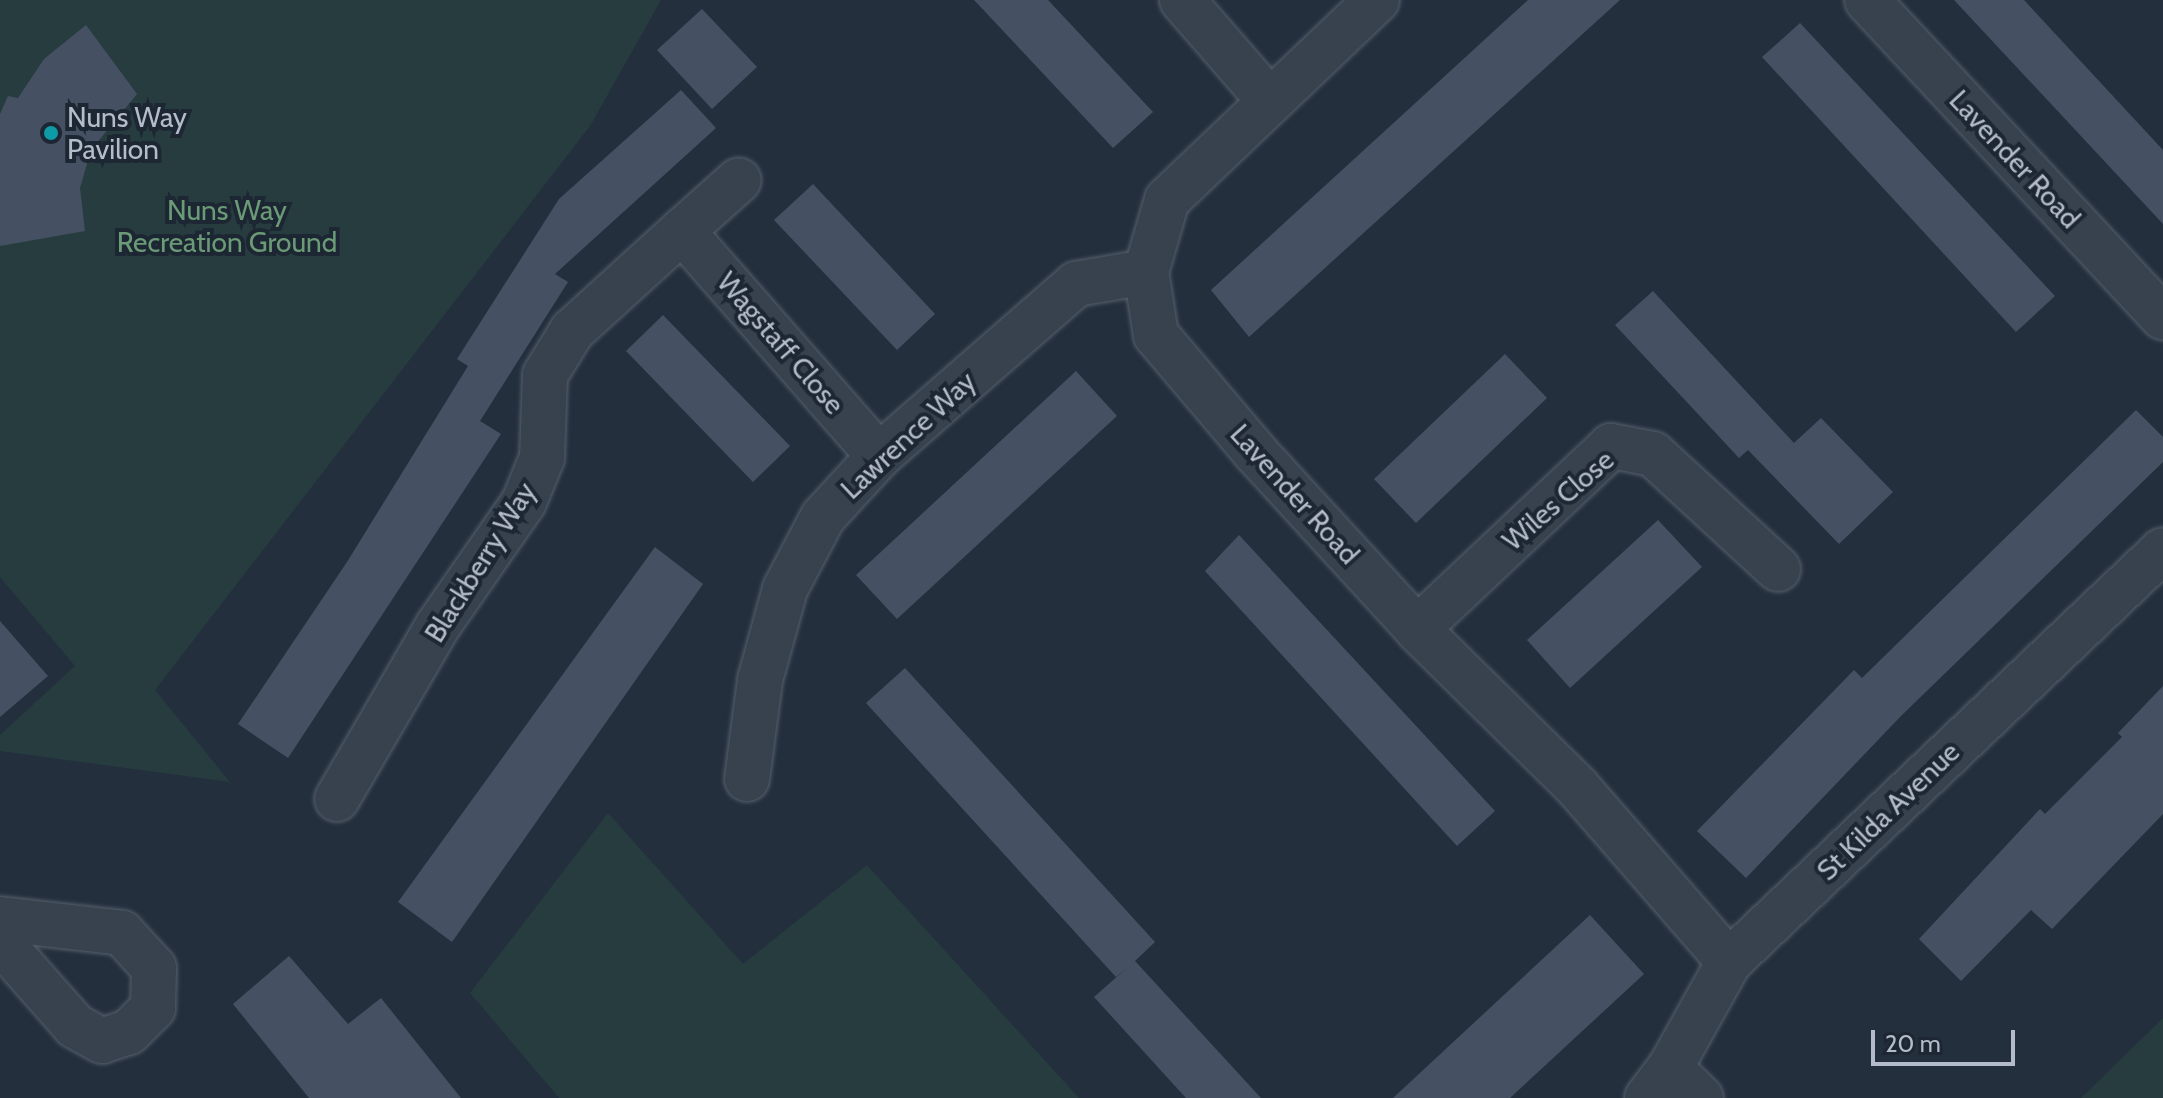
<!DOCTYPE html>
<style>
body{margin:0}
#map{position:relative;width:2163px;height:1098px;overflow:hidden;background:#242f3e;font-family:Cabin,sans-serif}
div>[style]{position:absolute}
.green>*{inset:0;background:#263c3f}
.building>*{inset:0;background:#455162}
.roads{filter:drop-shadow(0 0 2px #565f6c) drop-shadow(0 0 2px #565f6c)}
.street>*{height:44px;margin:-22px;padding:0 22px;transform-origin:22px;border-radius:22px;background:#38414e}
.dots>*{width:22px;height:22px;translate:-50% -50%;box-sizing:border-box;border:4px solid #1d2633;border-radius:50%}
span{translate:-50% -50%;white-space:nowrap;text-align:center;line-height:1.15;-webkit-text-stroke:8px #1d2633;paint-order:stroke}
.poi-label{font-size:28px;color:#b4bcc9}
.left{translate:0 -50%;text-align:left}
.street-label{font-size:28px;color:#b4bcc9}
.park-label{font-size:28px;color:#6b9a76}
.scale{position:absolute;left:1871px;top:1030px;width:144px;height:36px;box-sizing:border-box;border:4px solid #b4bcc9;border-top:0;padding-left:10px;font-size:24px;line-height:28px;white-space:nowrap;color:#b4bcc9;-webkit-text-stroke:6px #1d2633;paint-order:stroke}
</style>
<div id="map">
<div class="green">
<div style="clip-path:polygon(0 0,661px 0,590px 126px,155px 690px,230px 782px,0 751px,0 735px,75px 666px,0 577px)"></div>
<div style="clip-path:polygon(608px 813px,743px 964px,867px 865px,1079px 1098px,559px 1098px,470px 993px)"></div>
<div style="clip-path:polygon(2163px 1018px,2163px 1098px,2081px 1098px)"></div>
</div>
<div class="building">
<div style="clip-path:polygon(974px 0,1048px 0,1153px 112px,1113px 148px)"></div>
<div style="clip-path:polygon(1528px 0,1620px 0,1249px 337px,1211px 290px)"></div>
<div style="clip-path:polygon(1954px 0,2024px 0,2163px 150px,2163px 224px)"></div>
<div style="clip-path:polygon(702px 9px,757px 67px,712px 109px,657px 50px)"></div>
<div style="clip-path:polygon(1800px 23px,2055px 296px,2016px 332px,1762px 57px)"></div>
<div style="clip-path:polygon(86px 25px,137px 94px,91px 150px,80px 188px,85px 231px,0 246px,0 114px,8px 96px,18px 98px,44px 59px)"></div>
<div style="clip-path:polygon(681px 90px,716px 128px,555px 274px,568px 282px,480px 421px,501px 434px,288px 758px,238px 724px,347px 562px,468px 366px,457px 359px,559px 199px)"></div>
<div style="clip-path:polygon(813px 184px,935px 314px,897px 350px,774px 220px)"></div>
<div style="clip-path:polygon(1653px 291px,1794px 443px,1821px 418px,1893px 492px,1839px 544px,1748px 450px,1739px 458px,1615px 325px)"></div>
<div style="clip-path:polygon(663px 315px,790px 446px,753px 482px,626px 351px)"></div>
<div style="clip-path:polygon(1505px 354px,1547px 398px,1416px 523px,1374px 479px)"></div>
<div style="clip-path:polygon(1076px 371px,1117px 416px,897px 619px,856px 575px)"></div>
<div style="clip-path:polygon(2136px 410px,2163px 437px,2163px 462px,1901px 716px,1746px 878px,1697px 831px,1854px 670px,1862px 678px)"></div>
<div style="clip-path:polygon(1658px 520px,1702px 567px,1570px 688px,1527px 640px)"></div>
<div style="clip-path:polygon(1239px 535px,1495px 811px,1457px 846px,1205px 571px)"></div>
<div style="clip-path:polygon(655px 547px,703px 584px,452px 942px,398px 902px)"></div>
<div style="clip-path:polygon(0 621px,48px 676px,0 717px)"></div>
<div style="clip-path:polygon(905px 668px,1155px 942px,1135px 961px,1261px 1098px,1186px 1098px,1094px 997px,1128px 967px,1116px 977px,866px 703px)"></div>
<div style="clip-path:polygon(2163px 686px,2163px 814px,2052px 929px,2031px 910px,1961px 981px,1919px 939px,2040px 809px,2045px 814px,2122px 737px,2118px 733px)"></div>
<div style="clip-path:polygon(1590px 915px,1644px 974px,1510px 1098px,1393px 1098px)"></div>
<div style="clip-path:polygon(289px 956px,348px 1024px,381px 998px,461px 1098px,309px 1098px,233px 1004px)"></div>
</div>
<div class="roads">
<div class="street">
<div style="left:1182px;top:0;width:131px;rotate:49deg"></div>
<div style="left:1377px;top:0;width:290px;rotate:136.4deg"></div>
<div style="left:1167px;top:200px;width:75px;rotate:106.3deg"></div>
<div style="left:1146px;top:272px;width:64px;rotate:81deg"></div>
<div style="left:1156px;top:335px;width:155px;rotate:49.7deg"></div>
<div style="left:1256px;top:453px;width:239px;rotate:47.5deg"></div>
<div style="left:1417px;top:629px;width:226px;rotate:44.6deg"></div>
<div style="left:1578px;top:788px;width:230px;rotate:49deg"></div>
<div style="left:1867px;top:0;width:434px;rotate:47deg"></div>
<div style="left:682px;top:231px;width:76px;rotate:-41.8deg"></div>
<div style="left:1417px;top:629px;width:267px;rotate:-43.3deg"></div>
<div style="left:1611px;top:446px;width:43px;rotate:10.8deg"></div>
<div style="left:1653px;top:454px;width:170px;rotate:42.6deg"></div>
<div style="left:747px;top:779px;width:100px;rotate:-82.5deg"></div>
<div style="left:760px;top:680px;width:94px;rotate:-74.6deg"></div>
<div style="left:785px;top:589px;width:81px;rotate:-62.2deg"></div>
<div style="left:823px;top:517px;width:83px;rotate:-47.4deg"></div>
<div style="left:879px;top:456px;width:262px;rotate:-41.1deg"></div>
<div style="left:1076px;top:284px;width:71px;rotate:-9.7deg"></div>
<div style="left:337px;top:799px;width:199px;rotate:-59.8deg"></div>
<div style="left:437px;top:627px;width:152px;rotate:-55.2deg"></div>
<div style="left:524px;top:502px;width:48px;rotate:-67.8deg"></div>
<div style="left:542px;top:458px;width:83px;rotate:-87.9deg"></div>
<div style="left:545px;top:375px;width:52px;rotate:-58.5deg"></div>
<div style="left:572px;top:331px;width:149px;rotate:-42.3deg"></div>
<div style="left:682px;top:231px;width:299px;rotate:48.8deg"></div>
<div style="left:0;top:919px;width:123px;rotate:6.5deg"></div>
<div style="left:122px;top:933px;width:47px;rotate:47.6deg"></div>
<div style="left:154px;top:968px;width:40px;rotate:91.4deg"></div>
<div style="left:153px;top:1008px;width:34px;rotate:135deg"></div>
<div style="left:129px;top:1032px;width:28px;rotate:162deg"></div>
<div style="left:102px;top:1041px;width:31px;rotate:-151deg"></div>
<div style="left:75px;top:1026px;width:113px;rotate:-131.4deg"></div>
<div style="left:1670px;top:1068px;width:43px;rotate:44.1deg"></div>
<div style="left:1647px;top:1098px;width:38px;rotate:-53deg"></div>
<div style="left:1670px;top:1068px;width:121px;rotate:-60.9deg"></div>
<div style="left:1729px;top:962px;width:598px;rotate:-43.51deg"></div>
</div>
</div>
<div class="dots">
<div style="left:51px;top:133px;background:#0f9aa8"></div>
</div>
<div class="poi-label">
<span class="left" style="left:67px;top:133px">Nuns Way<br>Pavilion</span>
</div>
<div class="street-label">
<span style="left:2015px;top:159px;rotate:47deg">Lavender Road</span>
<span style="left:781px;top:343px;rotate:49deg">Wagstaff Close</span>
<span style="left:908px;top:435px;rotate:-43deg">Lawrence Way</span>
<span style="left:1295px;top:494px;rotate:48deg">Lavender Road</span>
<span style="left:1558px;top:500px;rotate:-41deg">Wiles Close</span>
<span style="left:480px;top:562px;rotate:-58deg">Blackberry Way</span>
<span style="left:1888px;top:811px;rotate:-44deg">St Kilda Avenue</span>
</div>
<div class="park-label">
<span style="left:227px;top:226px">Nuns Way<br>Recreation Ground</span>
</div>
<div class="scale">20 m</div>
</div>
